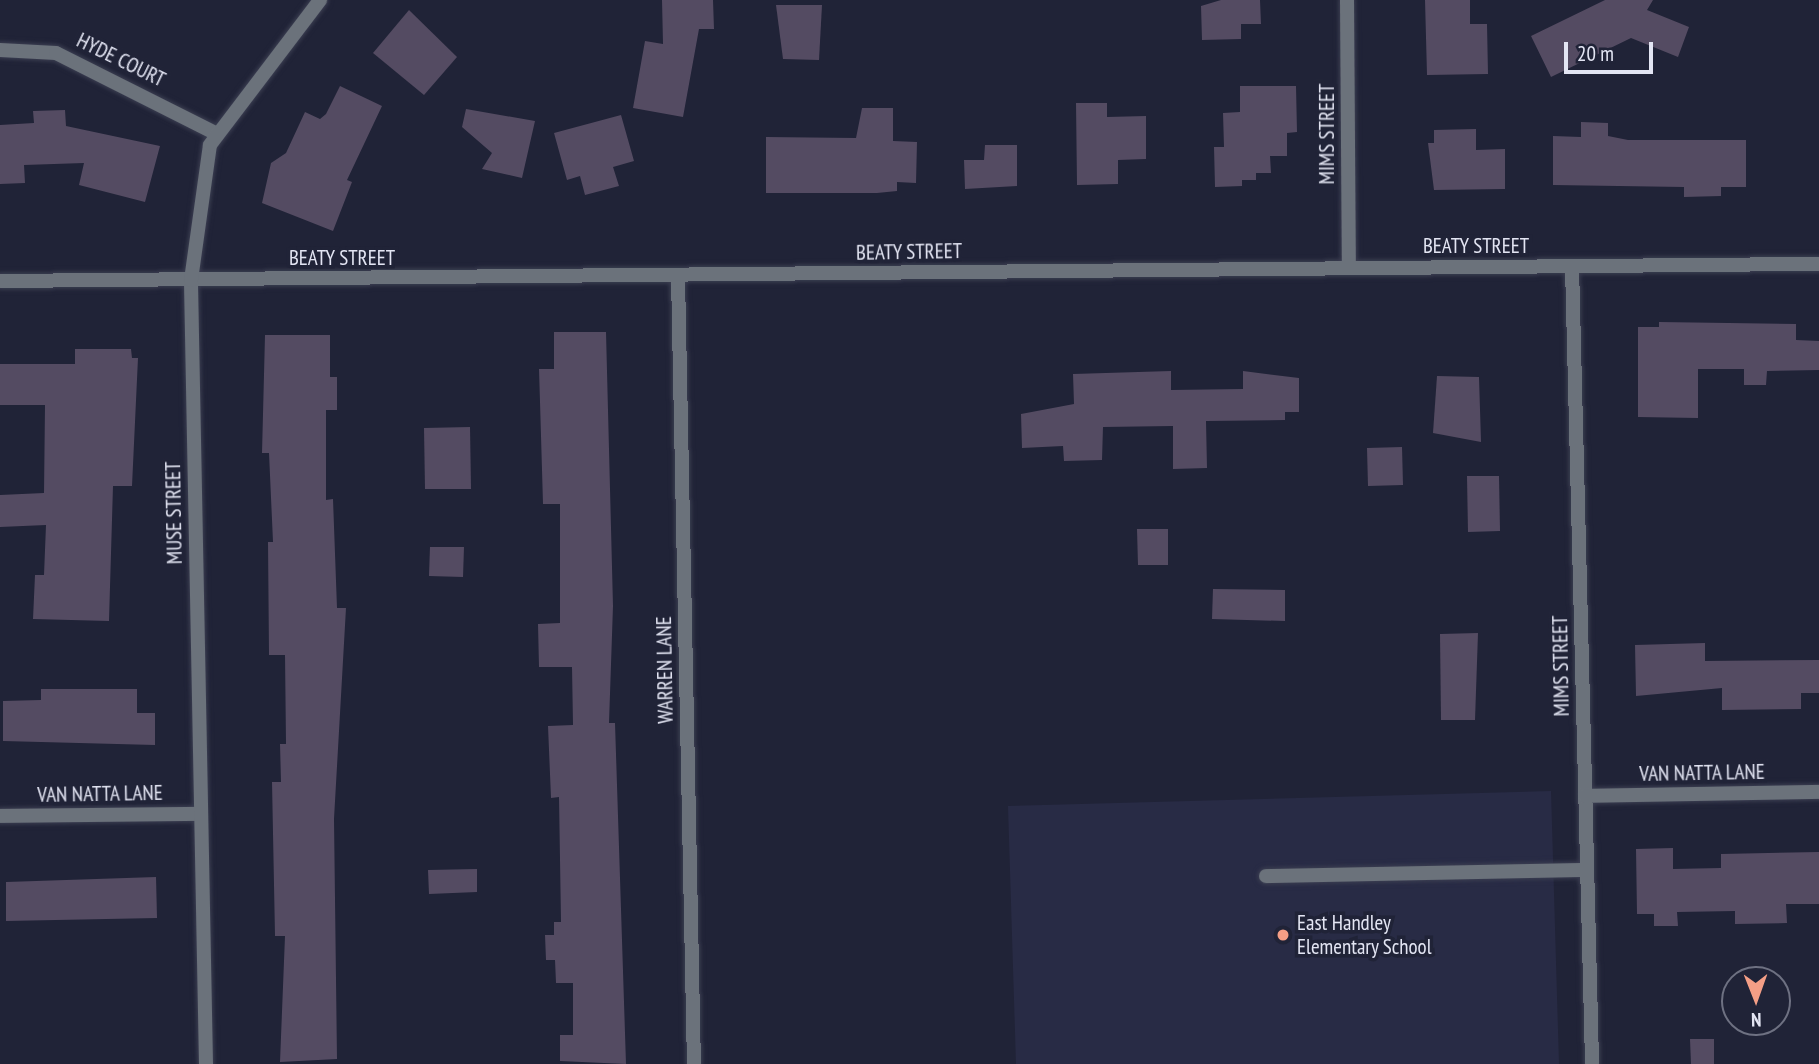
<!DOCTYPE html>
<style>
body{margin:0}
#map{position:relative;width:1819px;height:1064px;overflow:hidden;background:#202337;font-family:"PT Sans Narrow",sans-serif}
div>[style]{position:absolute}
.built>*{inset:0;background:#282b45}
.building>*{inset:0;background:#544b62}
.roads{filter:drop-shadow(0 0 2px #3b3e51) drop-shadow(0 0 2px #3b3e51)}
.lane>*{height:14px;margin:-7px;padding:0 7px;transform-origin:7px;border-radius:7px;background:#6b727b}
.street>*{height:14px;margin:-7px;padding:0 7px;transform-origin:7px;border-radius:7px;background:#6b727b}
.dots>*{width:19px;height:19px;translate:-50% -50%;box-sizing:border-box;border:4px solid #202337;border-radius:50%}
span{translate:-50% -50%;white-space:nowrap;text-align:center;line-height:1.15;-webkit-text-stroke:7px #202337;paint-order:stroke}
.street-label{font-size:21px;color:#e3e5f3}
.poi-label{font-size:21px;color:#e3e5f3}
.left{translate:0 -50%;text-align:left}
.north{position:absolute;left:1721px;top:966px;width:70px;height:70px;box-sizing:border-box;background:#202337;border:2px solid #6e7182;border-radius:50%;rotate:179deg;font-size:19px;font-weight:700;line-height:28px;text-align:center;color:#e3e5f3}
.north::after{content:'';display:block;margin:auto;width:24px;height:32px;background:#f49e86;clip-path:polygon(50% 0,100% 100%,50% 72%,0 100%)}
.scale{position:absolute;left:1564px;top:42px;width:89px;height:32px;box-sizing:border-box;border:4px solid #e3e5f3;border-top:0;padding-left:9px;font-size:21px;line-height:24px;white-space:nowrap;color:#e3e5f3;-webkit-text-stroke:5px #202337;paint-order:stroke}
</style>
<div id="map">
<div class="built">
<div style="clip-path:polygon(1551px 791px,1559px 1064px,1016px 1064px,1008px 806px)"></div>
</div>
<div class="building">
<div style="clip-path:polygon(662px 0,713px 0,714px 29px,699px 29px,683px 117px,633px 108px,645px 41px,663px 44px)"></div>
<div style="clip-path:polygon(1221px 0,1260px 0,1261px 24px,1241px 24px,1241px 39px,1202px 40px,1201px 6px)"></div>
<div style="clip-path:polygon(1425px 0,1470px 0,1470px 24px,1487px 24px,1488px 74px,1427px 75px)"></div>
<div style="clip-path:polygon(1605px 0,1653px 0,1647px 10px,1689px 27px,1678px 57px,1631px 38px,1551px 77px,1531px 36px)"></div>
<div style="clip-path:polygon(776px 5px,822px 5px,819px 60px,783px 59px)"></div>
<div style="clip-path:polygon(409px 10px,457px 57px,424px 95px,373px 53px)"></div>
<div style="clip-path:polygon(340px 86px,382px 106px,347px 180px,352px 182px,333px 231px,262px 203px,271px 163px,286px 153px,305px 112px,320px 119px,326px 114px)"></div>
<div style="clip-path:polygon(1240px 86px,1296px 86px,1297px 132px,1287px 133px,1287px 156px,1270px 156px,1271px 173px,1256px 173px,1256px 180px,1242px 180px,1242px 186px,1215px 187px,1214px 147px,1224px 147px,1223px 113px,1240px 112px)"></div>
<div style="clip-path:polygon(1076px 103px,1107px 103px,1107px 117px,1146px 116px,1146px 159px,1118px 160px,1118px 184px,1077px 185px)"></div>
<div style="clip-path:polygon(862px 108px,893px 108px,893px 141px,917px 142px,916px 183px,897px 182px,897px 191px,877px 193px,766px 193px,766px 137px,856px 138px)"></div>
<div style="clip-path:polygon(466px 109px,535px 121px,522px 178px,482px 169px,492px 153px,462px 127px)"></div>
<div style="clip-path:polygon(65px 110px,66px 126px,160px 146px,145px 202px,79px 185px,84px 163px,24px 165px,25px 183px,0 184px,0 125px,34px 123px,33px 111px)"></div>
<div style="clip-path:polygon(621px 115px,634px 161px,613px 167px,619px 186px,585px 195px,580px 176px,567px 180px,554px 133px)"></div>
<div style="clip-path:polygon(1581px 122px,1608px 123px,1608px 136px,1628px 140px,1746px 140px,1746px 187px,1721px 187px,1721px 196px,1684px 197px,1684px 187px,1553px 185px,1553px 136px,1581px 137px)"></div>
<div style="clip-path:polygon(1476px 129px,1476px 150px,1505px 149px,1505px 189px,1434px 190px,1428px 143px,1434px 143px,1434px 130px)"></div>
<div style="clip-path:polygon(985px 145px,1017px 145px,1017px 186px,965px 189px,964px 160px,984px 160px)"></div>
<div style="clip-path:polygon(1659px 322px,1796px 324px,1796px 340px,1819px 341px,1819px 370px,1767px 371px,1766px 385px,1744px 385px,1744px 369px,1698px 369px,1698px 418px,1638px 417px,1638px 327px,1659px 327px)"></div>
<div style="clip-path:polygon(554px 332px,606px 332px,613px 606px,609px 723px,615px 723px,626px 1064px,560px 1061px,560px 1035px,573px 1035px,573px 983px,556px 983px,555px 960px,546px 960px,545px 935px,554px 935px,554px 922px,561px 922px,559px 797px,551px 798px,548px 726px,573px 725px,572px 667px,539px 667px,538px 624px,560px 623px,560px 504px,543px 504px,540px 402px,539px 369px,554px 369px)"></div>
<div style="clip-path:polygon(265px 335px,330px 335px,330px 377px,337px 377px,337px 410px,326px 410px,326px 500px,333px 499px,337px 608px,346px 608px,334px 819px,337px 1059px,280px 1062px,285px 936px,275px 936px,272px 782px,281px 782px,280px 744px,286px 744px,285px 655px,269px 655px,268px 542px,273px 542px,269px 453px,262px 453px)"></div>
<div style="clip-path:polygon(75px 349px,131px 349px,132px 358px,138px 358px,132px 486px,113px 486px,109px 621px,33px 619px,35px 575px,44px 575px,46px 525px,0 527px,0 495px,44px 493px,45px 405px,0 405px,0 364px,75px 364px)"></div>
<div style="clip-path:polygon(1171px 371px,1171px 390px,1243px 389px,1243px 371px,1299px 378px,1299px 412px,1285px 412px,1285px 420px,1206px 421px,1207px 468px,1173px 469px,1173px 426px,1103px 427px,1102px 460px,1064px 461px,1063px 446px,1022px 448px,1021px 414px,1074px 404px,1073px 374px)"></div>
<div style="clip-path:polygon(1437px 376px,1479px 377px,1481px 442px,1433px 433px)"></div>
<div style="clip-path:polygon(470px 427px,471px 489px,425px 489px,424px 428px)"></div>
<div style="clip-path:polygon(1402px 447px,1403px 485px,1368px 486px,1367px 448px)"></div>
<div style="clip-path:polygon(1467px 476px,1499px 476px,1500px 531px,1468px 532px)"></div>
<div style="clip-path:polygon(1137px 529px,1168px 529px,1168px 565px,1138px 565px)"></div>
<div style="clip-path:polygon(430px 547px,464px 547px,463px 577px,429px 576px)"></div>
<div style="clip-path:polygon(1213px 589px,1285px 590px,1285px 621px,1212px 619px)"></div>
<div style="clip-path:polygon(1478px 633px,1475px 720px,1441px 720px,1440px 634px)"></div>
<div style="clip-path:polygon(1705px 643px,1705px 661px,1819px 660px,1819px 693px,1801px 693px,1801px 709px,1722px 710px,1722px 688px,1636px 696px,1635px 645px)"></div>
<div style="clip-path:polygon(41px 689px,137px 689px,137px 713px,155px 713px,155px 745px,3px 741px,3px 701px,41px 700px)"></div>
<div style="clip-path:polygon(1673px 848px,1673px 869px,1721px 868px,1721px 854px,1819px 852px,1819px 904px,1786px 904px,1787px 923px,1735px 924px,1735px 911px,1677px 912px,1678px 926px,1654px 926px,1654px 914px,1637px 914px,1636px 849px)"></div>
<div style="clip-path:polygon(477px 869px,477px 892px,429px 894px,428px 870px)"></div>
<div style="clip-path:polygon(156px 877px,157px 918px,6px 921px,6px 882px)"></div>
<div style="clip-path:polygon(1690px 1039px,1714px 1039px,1714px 1064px,1691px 1064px)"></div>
</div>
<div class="roads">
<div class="lane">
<div style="left:1266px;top:876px;width:321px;rotate:-1.1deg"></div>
</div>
<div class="street">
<div style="left:1347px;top:0;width:268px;rotate:89.6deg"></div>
<div style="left:0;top:50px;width:56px;rotate:3.1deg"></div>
<div style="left:56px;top:53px;width:180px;rotate:26.7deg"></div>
<div style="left:1572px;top:266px;width:798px;rotate:88.56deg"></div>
<div style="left:678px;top:276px;width:788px;rotate:88.84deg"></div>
<div style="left:0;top:281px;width:1819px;rotate:-0.54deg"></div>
<div style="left:1585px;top:796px;width:234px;rotate:-1deg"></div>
<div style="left:0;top:816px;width:201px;rotate:-0.6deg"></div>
<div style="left:206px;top:1064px;width:784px;rotate:-91.1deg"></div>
<div style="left:191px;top:280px;width:136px;rotate:-82deg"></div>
<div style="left:210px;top:145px;width:182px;rotate:-52.8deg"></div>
</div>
</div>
<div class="dots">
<div style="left:1283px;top:935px;background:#f49e86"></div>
</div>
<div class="street-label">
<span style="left:121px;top:60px;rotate:26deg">HYDE COURT</span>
<span style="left:1327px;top:134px;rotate:-90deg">MIMS STREET</span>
<span style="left:1476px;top:246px">BEATY STREET</span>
<span style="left:909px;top:252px;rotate:-1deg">BEATY STREET</span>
<span style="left:342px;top:258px">BEATY STREET</span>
<span style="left:174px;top:513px;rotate:-91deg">MUSE STREET</span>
<span style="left:1561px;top:666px;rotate:-91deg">MIMS STREET</span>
<span style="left:665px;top:670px;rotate:-91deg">WARREN LANE</span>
<span style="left:1702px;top:773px;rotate:-1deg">VAN NATTA LANE</span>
<span style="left:100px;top:794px;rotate:-1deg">VAN NATTA LANE</span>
</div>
<div class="poi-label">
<span class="left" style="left:1297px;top:935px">East Handley<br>Elementary School</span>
</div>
<div class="north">N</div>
<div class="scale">20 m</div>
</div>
